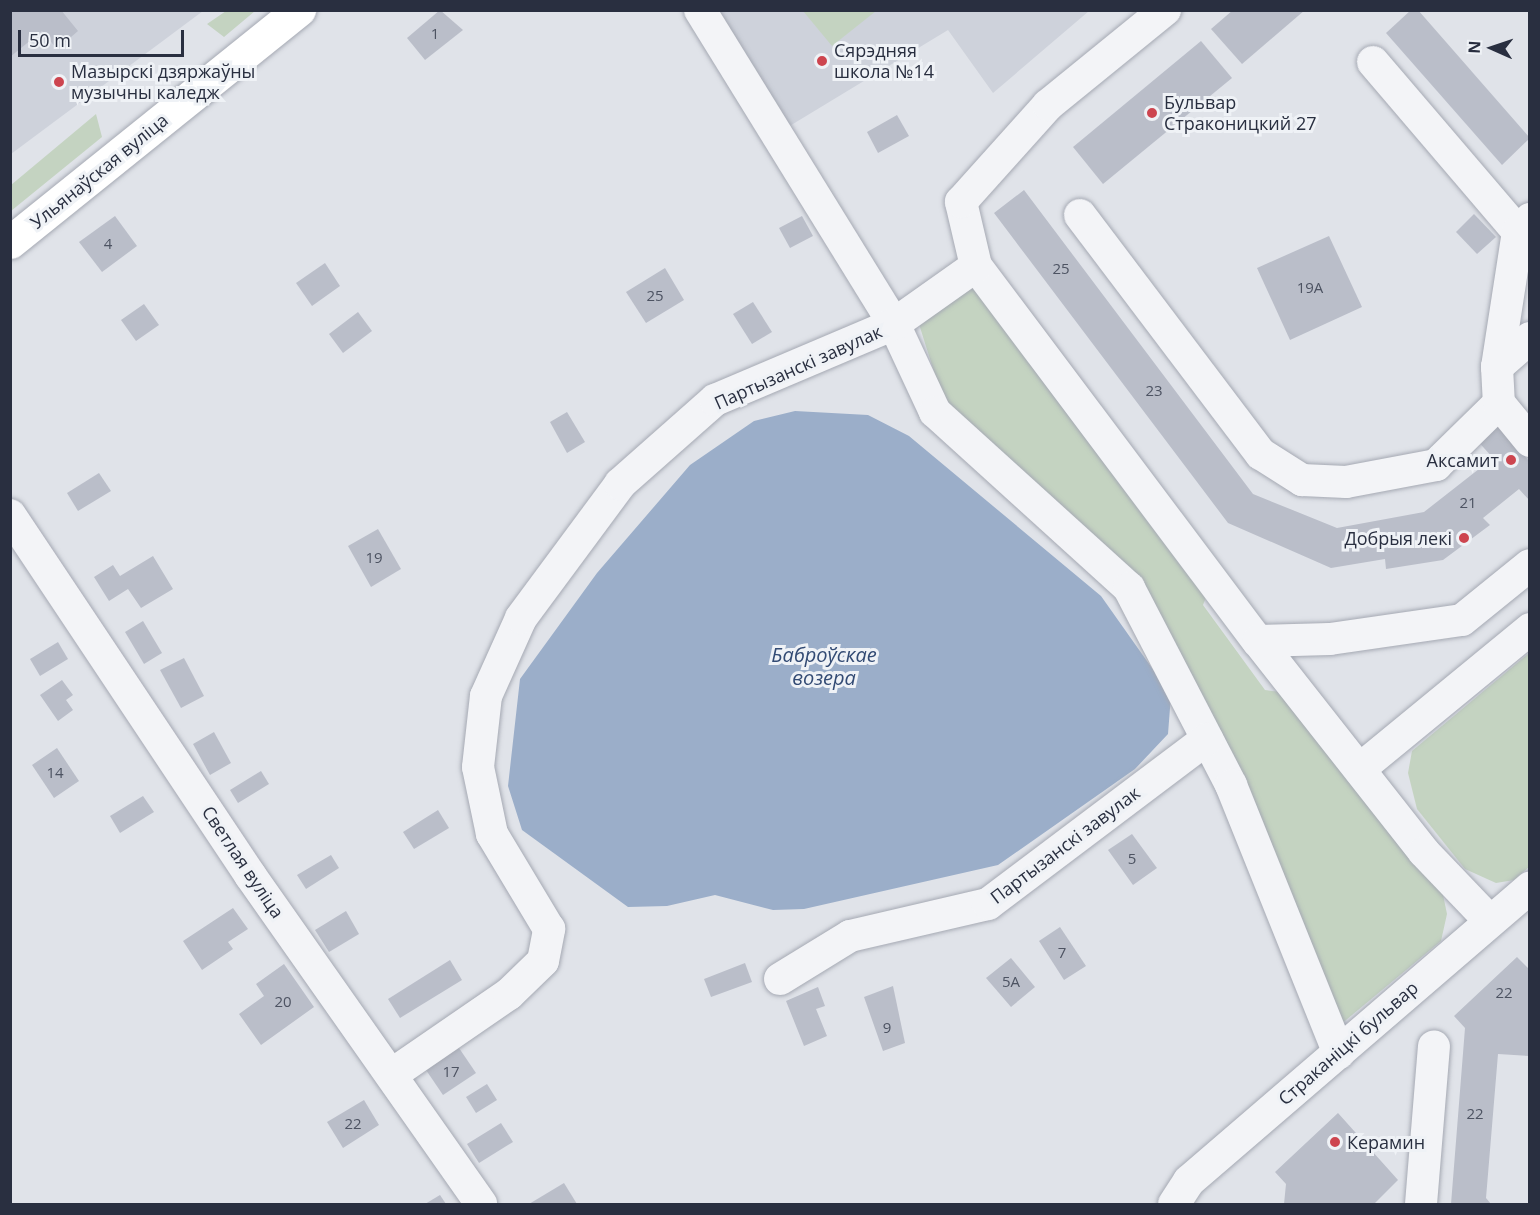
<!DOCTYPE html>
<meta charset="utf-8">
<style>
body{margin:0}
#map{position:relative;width:1540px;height:1215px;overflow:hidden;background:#e0e3e9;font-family:"Open Sans",sans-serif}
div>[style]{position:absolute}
.built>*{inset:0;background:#ced2db}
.green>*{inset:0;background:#c4d3c1}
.water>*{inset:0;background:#9baec9}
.building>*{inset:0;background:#babec9}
.roads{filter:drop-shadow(0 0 2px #a5a9b3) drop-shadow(0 0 2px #a5a9b3)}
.minor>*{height:32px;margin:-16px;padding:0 16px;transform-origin:16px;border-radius:16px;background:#f3f4f7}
.major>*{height:33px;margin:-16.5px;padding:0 16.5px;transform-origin:16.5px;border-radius:16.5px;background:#fff}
.dots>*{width:16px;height:16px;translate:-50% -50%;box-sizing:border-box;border:3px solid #eff2f6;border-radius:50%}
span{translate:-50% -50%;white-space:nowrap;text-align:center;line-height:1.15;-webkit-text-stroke:6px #eff2f6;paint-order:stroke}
.number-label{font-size:15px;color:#4d5362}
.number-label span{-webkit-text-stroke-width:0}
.poi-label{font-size:18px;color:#292f40}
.left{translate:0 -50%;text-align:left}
.right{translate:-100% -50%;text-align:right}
.street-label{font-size:18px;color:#292f40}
.water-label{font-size:20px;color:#334b74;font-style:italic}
.frame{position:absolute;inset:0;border:12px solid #292f40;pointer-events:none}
.north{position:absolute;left:1462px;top:18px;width:60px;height:60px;-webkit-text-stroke:4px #eff2f6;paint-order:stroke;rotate:273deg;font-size:16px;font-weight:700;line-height:24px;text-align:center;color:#292f40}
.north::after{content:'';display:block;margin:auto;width:21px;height:27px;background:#292f40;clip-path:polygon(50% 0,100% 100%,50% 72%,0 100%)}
.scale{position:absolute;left:18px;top:30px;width:166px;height:27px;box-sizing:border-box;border:3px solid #292f40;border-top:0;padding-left:8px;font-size:18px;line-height:21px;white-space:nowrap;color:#292f40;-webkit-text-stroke:4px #eff2f6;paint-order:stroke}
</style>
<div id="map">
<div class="built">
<div style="clip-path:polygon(11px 11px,203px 11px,11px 154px)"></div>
<div style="clip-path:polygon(716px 11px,1089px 11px,993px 93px,948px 30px,788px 127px)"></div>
</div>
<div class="green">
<div style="clip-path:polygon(226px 11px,226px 10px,255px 11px,224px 37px,207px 24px)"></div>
<div style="clip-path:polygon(803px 11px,876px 11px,832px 46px)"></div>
<div style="clip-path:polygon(96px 114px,102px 137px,11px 211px,11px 185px)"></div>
<div style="clip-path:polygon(974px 282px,1208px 592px,1203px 605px,1265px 690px,1281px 692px,1442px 890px,1447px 914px,1441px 941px,1340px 1025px,1135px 579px,946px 410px,919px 324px)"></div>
<div style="clip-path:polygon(1529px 653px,1529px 867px,1514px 880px,1496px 883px,1465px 869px,1417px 809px,1408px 773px,1412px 751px)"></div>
</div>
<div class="water">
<div style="clip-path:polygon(795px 411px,868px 415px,909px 436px,1101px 596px,1171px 695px,1168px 734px,1135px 769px,998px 865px,804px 909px,773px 910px,715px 895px,667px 906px,628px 907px,522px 830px,508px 786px,520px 679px,597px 573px,690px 465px,754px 421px)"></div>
</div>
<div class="building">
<div style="clip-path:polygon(10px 10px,61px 10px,78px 31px,57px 49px,42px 31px,10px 57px)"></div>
<div style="clip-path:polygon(440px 10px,463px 30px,425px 60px,407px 38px)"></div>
<div style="clip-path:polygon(1233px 10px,1305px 10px,1242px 64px,1211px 29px)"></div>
<div style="clip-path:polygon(1411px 10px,1418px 10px,1530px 138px,1502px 165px,1386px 33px)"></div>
<div style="clip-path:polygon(1201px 41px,1232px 78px,1103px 184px,1073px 147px)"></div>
<div style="clip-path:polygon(897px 115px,909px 136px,878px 153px,867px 132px)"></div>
<div style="clip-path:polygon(1024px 190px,1253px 494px,1337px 528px,1424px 512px,1493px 458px,1475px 438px,1494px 421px,1530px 462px,1530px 501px,1519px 489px,1483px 518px,1490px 525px,1443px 560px,1386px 569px,1385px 559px,1331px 568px,1228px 523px,994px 213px)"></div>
<div style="clip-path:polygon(1474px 214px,1496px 237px,1477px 254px,1456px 232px)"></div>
<div style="clip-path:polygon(115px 216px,137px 246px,102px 272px,79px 242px)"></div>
<div style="clip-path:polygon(802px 216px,813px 236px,790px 248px,779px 228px)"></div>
<div style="clip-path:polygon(1329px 236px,1362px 307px,1290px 340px,1257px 268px)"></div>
<div style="clip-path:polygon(325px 263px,340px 286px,312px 306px,296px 283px)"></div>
<div style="clip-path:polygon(665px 268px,684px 300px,646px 323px,626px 292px)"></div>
<div style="clip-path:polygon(753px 302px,772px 332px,752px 344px,733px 314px)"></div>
<div style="clip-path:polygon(144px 304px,159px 325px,136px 341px,121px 320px)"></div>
<div style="clip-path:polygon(358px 312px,372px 331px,343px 353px,329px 334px)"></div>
<div style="clip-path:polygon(567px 412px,585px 442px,567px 453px,550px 422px)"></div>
<div style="clip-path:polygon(99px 473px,111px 491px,78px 511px,67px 493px)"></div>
<div style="clip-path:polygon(378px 529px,401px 569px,371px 587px,348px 546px)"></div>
<div style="clip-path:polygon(153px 556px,173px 589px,141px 608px,128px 589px,109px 601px,94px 577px,113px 565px,120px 576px)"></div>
<div style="clip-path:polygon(143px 621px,162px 653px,144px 664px,125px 632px)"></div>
<div style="clip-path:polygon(58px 642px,68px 659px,40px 676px,30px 659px)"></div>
<div style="clip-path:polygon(184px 658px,204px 696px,181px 708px,160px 670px)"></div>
<div style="clip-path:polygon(62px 680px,73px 695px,66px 700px,73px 710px,58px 721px,40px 695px)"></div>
<div style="clip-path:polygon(214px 732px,231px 763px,210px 775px,193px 744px)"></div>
<div style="clip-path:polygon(57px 748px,79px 781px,54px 798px,32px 765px)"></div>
<div style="clip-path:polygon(261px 771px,269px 784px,238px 803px,230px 790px)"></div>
<div style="clip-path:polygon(143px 796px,154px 812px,120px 833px,110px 816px)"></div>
<div style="clip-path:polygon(438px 810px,449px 828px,414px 849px,403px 832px)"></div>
<div style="clip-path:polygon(1132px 834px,1157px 868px,1133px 885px,1108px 850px)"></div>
<div style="clip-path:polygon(331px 855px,339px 868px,306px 889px,297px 875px)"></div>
<div style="clip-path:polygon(233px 908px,248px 929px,228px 942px,233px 949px,202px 970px,183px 941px)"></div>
<div style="clip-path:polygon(346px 911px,359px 934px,329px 952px,315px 930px)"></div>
<div style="clip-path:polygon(1060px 927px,1086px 966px,1064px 980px,1039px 941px)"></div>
<div style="clip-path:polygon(1517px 957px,1530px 970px,1530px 1056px,1498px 1054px,1486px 1198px,1491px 1204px,1451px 1204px,1465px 1028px,1454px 1016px)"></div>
<div style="clip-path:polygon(1011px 958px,1035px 987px,1011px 1007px,986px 978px)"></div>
<div style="clip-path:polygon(450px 960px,462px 980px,400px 1018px,388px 999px)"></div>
<div style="clip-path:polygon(745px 963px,752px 982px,711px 997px,704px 979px)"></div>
<div style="clip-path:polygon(284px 964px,314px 1007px,261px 1045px,239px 1014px,264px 996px,256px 984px)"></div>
<div style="clip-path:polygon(893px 986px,905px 1043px,883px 1051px,864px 997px)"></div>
<div style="clip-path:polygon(818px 987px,825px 1006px,816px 1009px,827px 1036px,804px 1046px,786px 1001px)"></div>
<div style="clip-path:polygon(459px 1048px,476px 1073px,443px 1095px,426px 1070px)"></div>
<div style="clip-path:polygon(487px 1084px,497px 1100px,476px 1113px,466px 1097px)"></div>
<div style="clip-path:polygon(364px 1100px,379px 1125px,343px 1148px,327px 1122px)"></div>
<div style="clip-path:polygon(1338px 1113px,1398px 1180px,1374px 1204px,1284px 1204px,1286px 1184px,1275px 1172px)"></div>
<div style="clip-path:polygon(501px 1123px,513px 1142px,479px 1163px,467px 1144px)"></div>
<div style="clip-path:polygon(564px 1183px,577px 1204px,529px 1204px)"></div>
<div style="clip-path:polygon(440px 1195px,446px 1204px,425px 1204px)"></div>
</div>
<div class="roads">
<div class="minor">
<div style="left:700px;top:10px;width:369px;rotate:58.3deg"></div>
<div style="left:894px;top:324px;width:97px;rotate:65deg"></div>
<div style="left:935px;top:412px;width:262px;rotate:42.2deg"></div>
<div style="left:1129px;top:588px;width:222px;rotate:62.6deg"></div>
<div style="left:1231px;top:785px;width:289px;rotate:68.1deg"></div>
<div style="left:1373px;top:62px;width:223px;rotate:49.5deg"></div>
<div style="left:1080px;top:215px;width:300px;rotate:52.9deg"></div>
<div style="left:1261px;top:454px;width:49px;rotate:32.4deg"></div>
<div style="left:1302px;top:480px;width:44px;rotate:2.6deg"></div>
<div style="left:1346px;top:482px;width:92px;rotate:-10.7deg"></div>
<div style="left:1436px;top:465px;width:88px;rotate:-44.5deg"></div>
<div style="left:976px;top:266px;width:469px;rotate:53.1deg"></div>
<div style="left:1258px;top:641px;width:268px;rotate:51.8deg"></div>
<div style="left:1424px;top:852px;width:93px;rotate:46.3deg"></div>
<div style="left:1530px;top:338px;width:44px;rotate:138.7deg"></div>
<div style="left:1497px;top:367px;width:36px;rotate:87deg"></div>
<div style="left:1499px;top:403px;width:49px;rotate:50.8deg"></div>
<div style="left:1497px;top:367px;width:137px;rotate:-81.2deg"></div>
<div style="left:1518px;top:232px;width:18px;rotate:-47deg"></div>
<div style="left:10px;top:515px;width:433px;rotate:56.3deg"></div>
<div style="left:250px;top:875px;width:402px;rotate:54.9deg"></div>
<div style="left:1258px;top:641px;width:72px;rotate:-1.6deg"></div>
<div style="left:1330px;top:639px;width:133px;rotate:-8.2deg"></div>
<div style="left:1462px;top:620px;width:87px;rotate:-39deg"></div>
<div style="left:1361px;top:768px;width:219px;rotate:-39.4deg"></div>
<div style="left:780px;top:979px;width:82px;rotate:-31.6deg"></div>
<div style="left:850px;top:936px;width:142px;rotate:-13.1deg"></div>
<div style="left:988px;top:904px;width:274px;rotate:-37deg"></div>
<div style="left:391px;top:1075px;width:143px;rotate:-34.5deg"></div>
<div style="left:509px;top:994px;width:47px;rotate:-44.1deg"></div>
<div style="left:543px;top:961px;width:33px;rotate:-79deg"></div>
<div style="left:549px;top:929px;width:111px;rotate:-121deg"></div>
<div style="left:492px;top:834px;width:68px;rotate:-101.8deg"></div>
<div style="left:478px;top:767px;width:71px;rotate:-83.6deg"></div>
<div style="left:486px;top:696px;width:85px;rotate:-65.8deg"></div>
<div style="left:521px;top:618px;width:167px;rotate:-53.5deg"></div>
<div style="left:620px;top:484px;width:127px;rotate:-41.5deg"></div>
<div style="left:715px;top:400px;width:194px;rotate:-23deg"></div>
<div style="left:894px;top:324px;width:100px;rotate:-35.3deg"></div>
<div style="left:976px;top:266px;width:66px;rotate:-103.2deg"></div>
<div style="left:961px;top:202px;width:130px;rotate:-48.1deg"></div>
<div style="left:1048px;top:105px;width:151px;rotate:-39.1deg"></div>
<div style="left:1174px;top:1204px;width:27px;rotate:-57deg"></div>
<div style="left:1189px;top:1181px;width:450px;rotate:-40.7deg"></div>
<div style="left:1421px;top:1204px;width:158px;rotate:-85.3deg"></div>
</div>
<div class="major">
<div style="left:10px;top:242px;width:371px;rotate:-38.8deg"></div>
</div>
</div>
<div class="dots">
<div style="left:822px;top:61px;background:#cd454f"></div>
<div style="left:59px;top:82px;background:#cd454f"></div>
<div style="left:1152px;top:113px;background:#cd454f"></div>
<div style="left:1511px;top:460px;background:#cd454f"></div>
<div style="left:1464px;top:538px;background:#cd454f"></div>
<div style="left:1335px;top:1142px;background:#cd454f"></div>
</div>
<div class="number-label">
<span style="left:435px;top:34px">1</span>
<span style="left:108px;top:244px">4</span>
<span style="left:1061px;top:269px">25</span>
<span style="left:1310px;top:288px">19А</span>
<span style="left:655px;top:296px">25</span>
<span style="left:1154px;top:391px">23</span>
<span style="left:1468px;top:503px">21</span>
<span style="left:374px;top:558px">19</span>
<span style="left:55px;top:773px">14</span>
<span style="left:1132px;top:859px">5</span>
<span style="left:1062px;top:953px">7</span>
<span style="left:1011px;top:982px">5А</span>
<span style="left:1504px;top:993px">22</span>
<span style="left:283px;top:1002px">20</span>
<span style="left:887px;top:1028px">9</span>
<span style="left:451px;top:1072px">17</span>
<span style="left:1475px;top:1114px">22</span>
<span style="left:353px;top:1124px">22</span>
</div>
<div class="poi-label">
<span class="left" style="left:834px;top:61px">Сярэдняя<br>школа №14</span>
<span class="left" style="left:71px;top:82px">Мазырскі дзяржаўны<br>музычны каледж</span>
<span class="left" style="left:1164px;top:113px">Бульвар<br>Страконицкий 27</span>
<span class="right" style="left:1499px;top:460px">Аксамит</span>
<span class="right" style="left:1452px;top:538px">Добрыя лекi</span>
<span class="left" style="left:1347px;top:1142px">Керамин</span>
</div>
<div class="street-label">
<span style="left:99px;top:171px;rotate:-39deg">Ульянаўская вуліца</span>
<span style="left:798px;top:367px;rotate:-24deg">Партызанскі завулак</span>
<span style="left:1065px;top:845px;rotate:-37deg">Партызанскі завулак</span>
<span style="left:243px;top:862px;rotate:56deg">Светлая вуліца</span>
<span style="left:1348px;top:1043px;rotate:-41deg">Страканіцкі бульвар</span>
</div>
<div class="water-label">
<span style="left:824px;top:666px">Баброўскае<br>возера</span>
</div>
<div class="frame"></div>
<div class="north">N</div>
<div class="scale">50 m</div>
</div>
